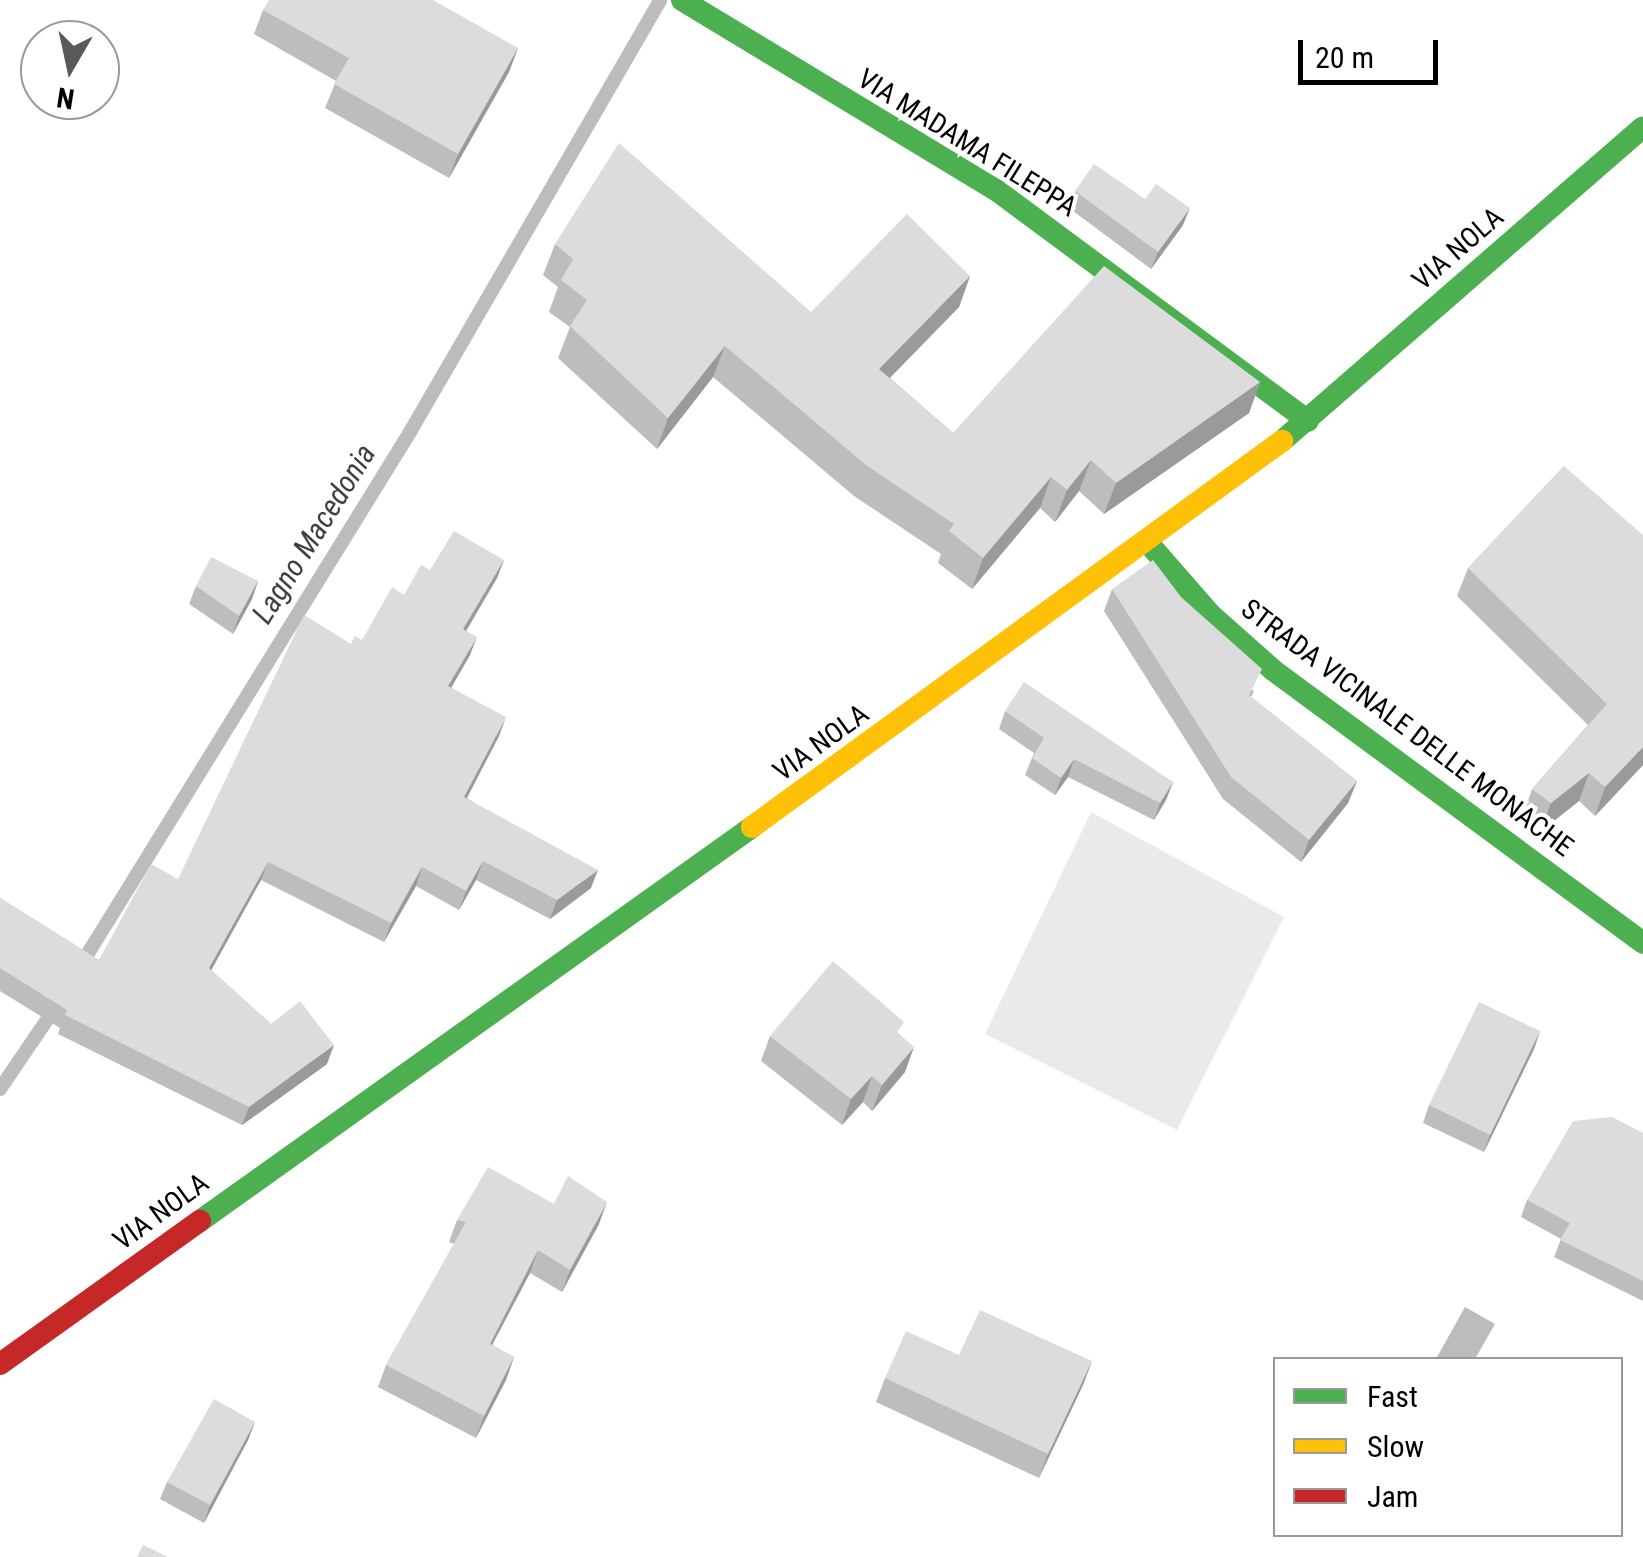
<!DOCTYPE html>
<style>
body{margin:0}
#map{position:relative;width:1643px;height:1557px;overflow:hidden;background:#fff;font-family:"Roboto Condensed",sans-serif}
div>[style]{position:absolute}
.green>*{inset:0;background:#eaeaea}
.water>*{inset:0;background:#bcbcbc}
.stream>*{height:14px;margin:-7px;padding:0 7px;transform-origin:7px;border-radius:7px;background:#bcbcbc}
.fast>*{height:22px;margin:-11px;padding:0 11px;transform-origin:11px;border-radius:11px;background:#4caf50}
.slow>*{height:22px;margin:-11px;padding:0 11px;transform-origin:11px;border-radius:11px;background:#ffc107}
.jam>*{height:22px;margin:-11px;padding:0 11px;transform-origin:11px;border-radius:11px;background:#c62828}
.wall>*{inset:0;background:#bdbdbd}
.shaded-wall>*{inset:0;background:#9a9a9a}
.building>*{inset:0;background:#dcdcdc}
span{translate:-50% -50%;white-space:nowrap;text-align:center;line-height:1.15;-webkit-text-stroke:8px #fff;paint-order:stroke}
.street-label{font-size:28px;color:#000}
.water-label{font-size:30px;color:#404040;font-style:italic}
.legend{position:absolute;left:1273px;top:1357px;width:350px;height:180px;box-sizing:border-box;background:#fff;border:2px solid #999;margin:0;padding:12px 18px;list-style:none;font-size:30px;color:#000}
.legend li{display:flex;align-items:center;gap:20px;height:50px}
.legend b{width:50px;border:2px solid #999}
.north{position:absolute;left:20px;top:20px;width:100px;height:100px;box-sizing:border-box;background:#fff;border:2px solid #999;border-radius:50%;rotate:189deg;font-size:28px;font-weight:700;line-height:40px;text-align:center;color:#000}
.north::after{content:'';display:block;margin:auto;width:35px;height:45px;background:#595959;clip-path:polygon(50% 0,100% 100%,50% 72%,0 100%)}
.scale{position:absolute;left:1298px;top:40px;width:140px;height:45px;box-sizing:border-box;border:5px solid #000;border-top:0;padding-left:12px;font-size:30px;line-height:35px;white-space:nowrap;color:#000;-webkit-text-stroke:8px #fff;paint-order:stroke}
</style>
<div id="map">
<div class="green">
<div style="clip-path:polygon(1091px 812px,1284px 917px,1177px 1130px,985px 1034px)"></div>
</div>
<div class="water">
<div style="clip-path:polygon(1465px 1307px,1495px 1324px,1475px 1359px,1436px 1359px)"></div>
</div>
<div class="stream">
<div style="left:79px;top:968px;width:630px;rotate:-58.3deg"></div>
<div style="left:410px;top:432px;width:499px;rotate:-59.9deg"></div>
<div style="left:0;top:1089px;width:98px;rotate:-55.8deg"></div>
</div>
<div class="fast">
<div style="left:682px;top:0;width:367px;rotate:31.2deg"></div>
<div style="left:996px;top:190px;width:388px;rotate:36.5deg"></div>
<div style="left:1282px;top:441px;width:478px;rotate:-41deg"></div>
<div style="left:1149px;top:544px;width:93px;rotate:48.9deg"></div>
<div style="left:1210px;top:614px;width:84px;rotate:41.6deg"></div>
<div style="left:1273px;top:670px;width:460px;rotate:36.4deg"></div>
<div style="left:200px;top:1221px;width:678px;rotate:-35.52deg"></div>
</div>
<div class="slow">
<div style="left:752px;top:827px;width:656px;rotate:-36.07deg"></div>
</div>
<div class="jam">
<div style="left:0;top:1364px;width:246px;rotate:-35.6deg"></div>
</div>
<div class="wall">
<div style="clip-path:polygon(263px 10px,518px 48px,509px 72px,449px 178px,325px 108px,336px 81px,254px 34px)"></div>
<div style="clip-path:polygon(1075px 191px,1183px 225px,1151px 269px,1069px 208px)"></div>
<div style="clip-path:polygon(555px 244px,811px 312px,970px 276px,959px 307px,890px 378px,953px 433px,1260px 382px,1249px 413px,1104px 514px,1079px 491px,1055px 522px,1040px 508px,972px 589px,938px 563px,941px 554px,854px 496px,713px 377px,657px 449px,558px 358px,570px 327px,549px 312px,558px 287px,543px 275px)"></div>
<div style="clip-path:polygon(1564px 466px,1643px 765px,1595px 816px,1579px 801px,1540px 832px,1522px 818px,1532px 789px,1588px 725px,1457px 596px,1468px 568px)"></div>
<div style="clip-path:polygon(504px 560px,497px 578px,466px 631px,470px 655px,451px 687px,499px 736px,467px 798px,591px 888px,550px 919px,476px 880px,459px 910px,416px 886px,384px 942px,261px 880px,211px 970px,271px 1024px,327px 1064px,242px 1125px,58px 1034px,60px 1028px,0 991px,0 898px,99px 960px,178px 879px,351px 644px,362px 640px,404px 595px,430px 570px)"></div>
<div style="clip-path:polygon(258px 581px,252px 599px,233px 634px,189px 604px,196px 586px)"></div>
<div style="clip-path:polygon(1112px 589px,1254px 691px,1251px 697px,1357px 781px,1348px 803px,1301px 862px,1223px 799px,1104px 611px)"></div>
<div style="clip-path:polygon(1005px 711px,1173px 782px,1166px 800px,1154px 820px,1068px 777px,1055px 795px,1025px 775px,1034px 753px,999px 729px)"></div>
<div style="clip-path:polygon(1540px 1031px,1534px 1049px,1484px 1152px,1423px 1123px,1429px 1105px)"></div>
<div style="clip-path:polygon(900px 1034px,905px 1072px,872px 1111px,863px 1102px,842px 1125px,761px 1061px,770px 1036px)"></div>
<div style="clip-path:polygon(1643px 1133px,1643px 1301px,1554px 1257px,1561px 1239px,1521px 1217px,1527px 1200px)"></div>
<div style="clip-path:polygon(554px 1204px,599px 1224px,562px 1292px,530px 1273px,492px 1345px,514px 1357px,506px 1380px,476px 1438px,378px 1387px,386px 1365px,454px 1244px,449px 1242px,457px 1220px)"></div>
<div style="clip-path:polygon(1092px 1361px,1083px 1385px,1039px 1478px,876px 1402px,885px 1378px)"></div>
<div style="clip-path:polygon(255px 1422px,248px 1440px,204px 1523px,160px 1499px,167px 1482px)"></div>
</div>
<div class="shaded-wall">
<div style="clip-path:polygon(518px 48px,509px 72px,449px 178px,458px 154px)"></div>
<div style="clip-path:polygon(1190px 208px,1183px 225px,1151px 269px,1158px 252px)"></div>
<div style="clip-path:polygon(970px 276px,959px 307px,868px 400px,879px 369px)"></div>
<div style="clip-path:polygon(725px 346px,713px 377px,657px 449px,668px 418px)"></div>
<div style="clip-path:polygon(1260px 382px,1249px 413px,1104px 514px,1116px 483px)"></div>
<div style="clip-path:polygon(1091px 460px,1079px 491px,1055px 522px,1067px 490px)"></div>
<div style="clip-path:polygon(1051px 477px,1040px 508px,972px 589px,983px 558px)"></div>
<div style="clip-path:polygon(504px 560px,497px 578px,456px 648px,463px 629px)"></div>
<div style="clip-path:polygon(258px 581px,252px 599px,233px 634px,239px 616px)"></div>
<div style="clip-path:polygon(477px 637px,470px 655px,442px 704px,448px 686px)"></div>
<div style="clip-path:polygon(506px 717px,499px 736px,458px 815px,464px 797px)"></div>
<div style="clip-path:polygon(1643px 747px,1643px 765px,1595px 816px,1605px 787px)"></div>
<div style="clip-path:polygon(1074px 759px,1068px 777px,1055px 795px,1061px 778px)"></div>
<div style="clip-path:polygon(1589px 773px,1579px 801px,1540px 832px,1551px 803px)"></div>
<div style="clip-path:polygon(1357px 781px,1348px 803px,1301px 862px,1309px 840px)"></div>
<div style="clip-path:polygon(1173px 782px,1166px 800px,1154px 820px,1160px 803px)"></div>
<div style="clip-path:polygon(483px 861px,476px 880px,459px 910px,466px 891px)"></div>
<div style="clip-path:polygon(268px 862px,261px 880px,202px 987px,209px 968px)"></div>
<div style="clip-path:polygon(422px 867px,416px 886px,384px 942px,391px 923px)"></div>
<div style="clip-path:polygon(598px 870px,591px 888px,550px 919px,557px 900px)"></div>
<div style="clip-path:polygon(1540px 1031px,1534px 1049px,1484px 1152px,1490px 1135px)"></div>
<div style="clip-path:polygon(334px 1045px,327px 1064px,242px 1125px,249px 1107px)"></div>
<div style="clip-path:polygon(914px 1047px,905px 1072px,872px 1111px,882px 1085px)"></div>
<div style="clip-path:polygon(872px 1076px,863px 1102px,842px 1125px,851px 1099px)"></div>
<div style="clip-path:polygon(607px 1202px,599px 1224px,562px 1292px,570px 1270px)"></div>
<div style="clip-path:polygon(538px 1250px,530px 1273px,481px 1366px,490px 1344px)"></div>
<div style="clip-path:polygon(514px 1357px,506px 1380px,476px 1438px,484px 1416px)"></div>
<div style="clip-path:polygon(1092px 1361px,1083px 1385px,1039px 1478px,1048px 1454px)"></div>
<div style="clip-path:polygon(255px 1422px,248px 1440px,204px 1523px,210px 1505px)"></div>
</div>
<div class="building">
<div style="clip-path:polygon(269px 0,433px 0,518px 48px,458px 154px,334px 84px,349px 58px,263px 10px)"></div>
<div style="clip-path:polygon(619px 143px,811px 312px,907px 214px,970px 276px,879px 369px,953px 433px,1104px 266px,1260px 382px,1116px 483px,1091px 460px,1067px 490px,1051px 477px,983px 558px,949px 531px,954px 524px,866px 465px,725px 346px,668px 418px,570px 326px,587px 300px,561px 280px,573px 259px,555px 244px)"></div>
<div style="clip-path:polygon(1094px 164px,1145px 199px,1156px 184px,1190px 208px,1158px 252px,1075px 191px)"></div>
<div style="clip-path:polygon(1564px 466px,1643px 535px,1643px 747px,1605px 787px,1589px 773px,1551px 803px,1532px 789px,1607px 704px,1468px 568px)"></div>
<div style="clip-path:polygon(454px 531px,504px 560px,463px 629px,477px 637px,448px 686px,506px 717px,464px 797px,598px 870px,557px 900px,483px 861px,466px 891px,422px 867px,391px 923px,268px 862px,209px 968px,271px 1024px,300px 1001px,334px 1045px,249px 1107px,65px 1015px,67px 1010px,0 968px,0 898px,99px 960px,151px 864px,178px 879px,304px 615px,351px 644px,355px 636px,362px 640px,392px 587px,404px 595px,421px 565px,430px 570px)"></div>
<div style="clip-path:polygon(211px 557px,258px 581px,239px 616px,196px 586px)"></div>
<div style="clip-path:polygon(1153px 560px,1181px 597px,1262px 669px,1249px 695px,1357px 781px,1309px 840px,1231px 777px,1112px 589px)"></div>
<div style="clip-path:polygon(1024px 682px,1173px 782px,1160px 803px,1074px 759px,1061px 778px,1032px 758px,1044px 738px,1005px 711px)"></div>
<div style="clip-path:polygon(833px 961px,904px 1022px,897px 1032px,914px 1047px,882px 1085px,872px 1076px,851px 1099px,770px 1036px)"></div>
<div style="clip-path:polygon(1479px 1002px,1540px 1031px,1490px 1135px,1429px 1105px)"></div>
<div style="clip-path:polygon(1612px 1117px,1643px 1133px,1643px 1281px,1560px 1240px,1570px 1223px,1527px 1200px,1573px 1121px)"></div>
<div style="clip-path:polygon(488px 1167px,554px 1204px,568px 1176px,607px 1202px,570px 1270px,538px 1250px,490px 1344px,514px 1357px,484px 1416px,386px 1365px,466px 1222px,457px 1220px)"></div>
<div style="clip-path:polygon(980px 1310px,1092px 1361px,1048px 1454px,885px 1378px,906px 1331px,959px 1355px)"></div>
<div style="clip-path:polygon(214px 1399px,255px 1422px,210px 1505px,167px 1482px)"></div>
<div style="clip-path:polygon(143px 1545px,168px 1557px,137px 1557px)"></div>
</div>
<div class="street-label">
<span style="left:967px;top:143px;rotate:32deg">VIA MADAMA FILEPPA</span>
<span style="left:1458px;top:249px;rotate:-41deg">VIA NOLA</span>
<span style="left:1407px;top:728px;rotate:37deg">STRADA VICINALE DELLE MONACHE</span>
<span style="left:821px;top:743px;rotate:-36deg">VIA NOLA</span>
<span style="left:161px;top:1212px;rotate:-36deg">VIA NOLA</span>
</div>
<div class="water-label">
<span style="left:314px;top:534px;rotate:-58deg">Lagno Macedonia</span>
</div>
<ul class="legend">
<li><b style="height:12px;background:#4caf50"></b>Fast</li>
<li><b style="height:12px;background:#ffc107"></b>Slow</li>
<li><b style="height:12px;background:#c62828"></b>Jam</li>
</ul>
<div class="north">N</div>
<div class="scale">20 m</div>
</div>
